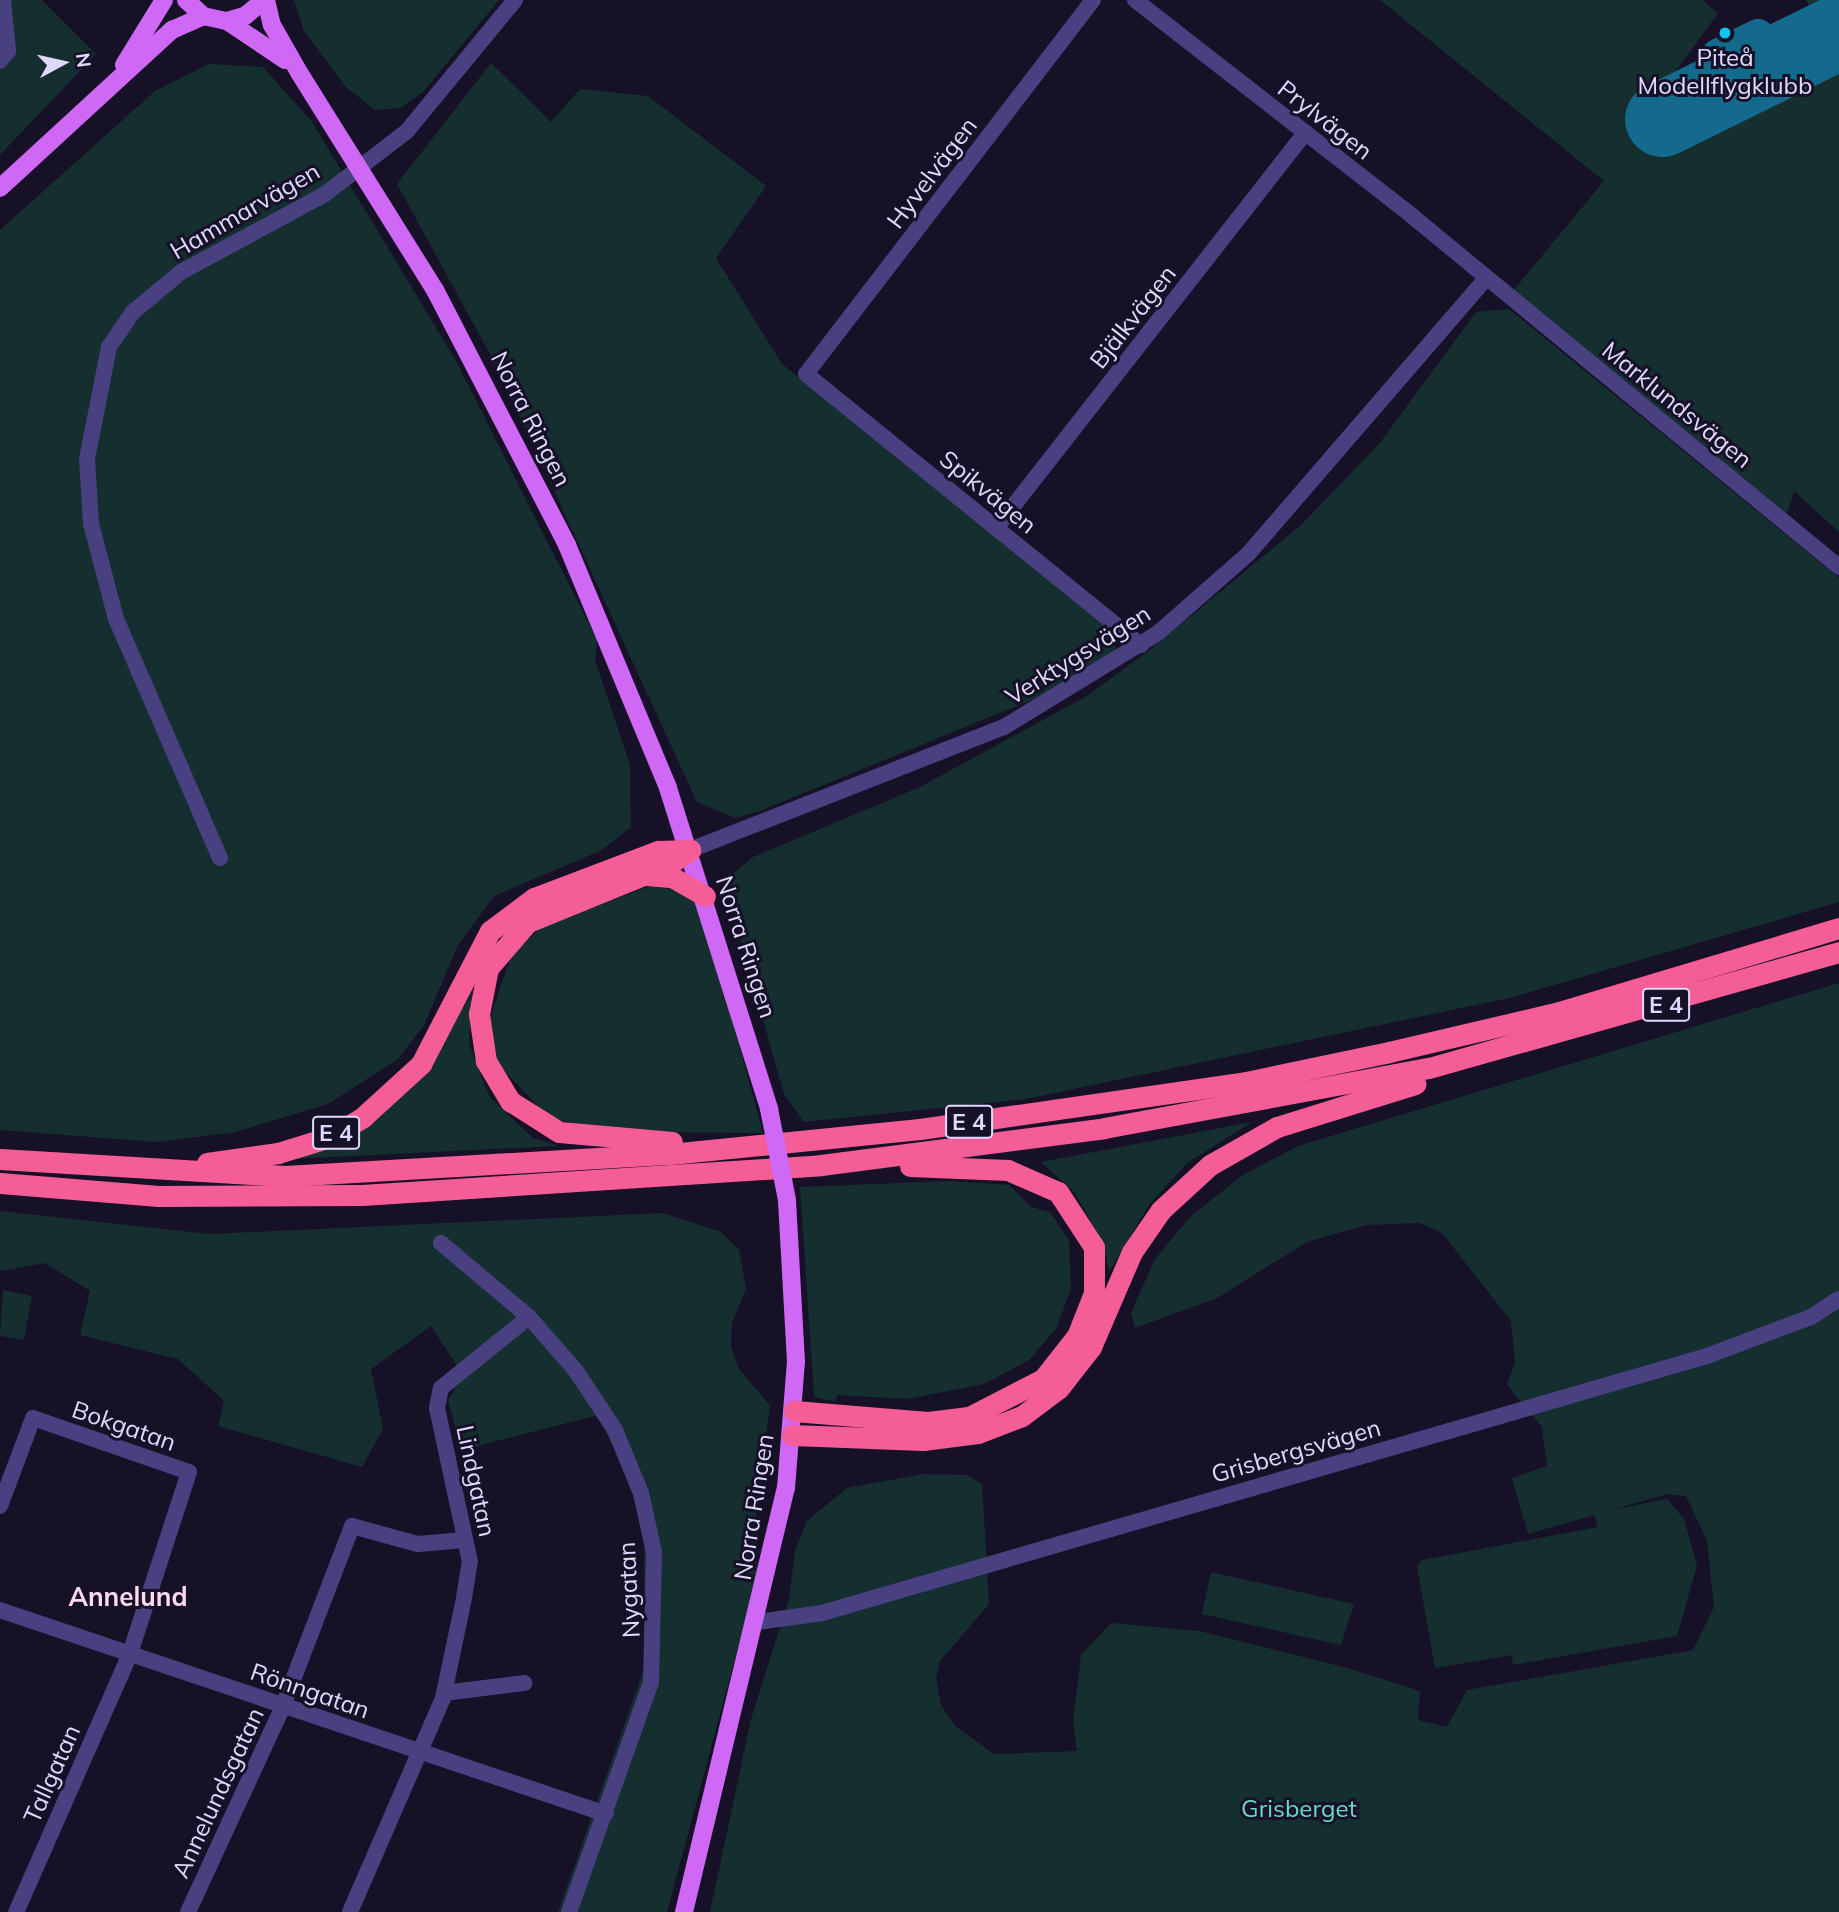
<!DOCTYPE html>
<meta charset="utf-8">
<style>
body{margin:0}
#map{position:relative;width:1839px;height:1912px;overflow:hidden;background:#171127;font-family:Mulish,sans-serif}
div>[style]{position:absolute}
.green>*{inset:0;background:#152f30}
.taxiway>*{height:30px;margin:-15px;padding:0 15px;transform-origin:15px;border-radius:15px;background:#146a8c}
.runway>*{height:75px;margin:-37.5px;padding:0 37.5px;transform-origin:37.5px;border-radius:37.5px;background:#146a8c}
.minor>*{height:16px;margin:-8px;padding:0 8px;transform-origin:8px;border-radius:8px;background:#494082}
.major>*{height:18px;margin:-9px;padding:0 9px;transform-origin:9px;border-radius:9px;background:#ce68f5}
.highway>*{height:21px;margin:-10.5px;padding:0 10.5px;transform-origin:10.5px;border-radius:10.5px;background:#f45d96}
.major-bridge>*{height:18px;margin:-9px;padding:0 9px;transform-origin:9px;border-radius:9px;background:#ce68f5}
.dots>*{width:19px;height:19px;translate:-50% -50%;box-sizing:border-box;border:4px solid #171127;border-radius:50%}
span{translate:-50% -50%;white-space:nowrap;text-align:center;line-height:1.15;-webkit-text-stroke:6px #171127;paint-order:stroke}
.shield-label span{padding:2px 5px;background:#171127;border:2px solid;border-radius:5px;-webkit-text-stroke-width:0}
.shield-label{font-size:23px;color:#e1d9fd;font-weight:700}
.poi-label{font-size:24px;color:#e1d9fd}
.street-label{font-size:24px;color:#e1d9fd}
.park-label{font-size:24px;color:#69d9c8}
.neighbourhood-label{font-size:26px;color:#fddbed;font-weight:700}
.north{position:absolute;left:28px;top:28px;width:70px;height:70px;-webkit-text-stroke:5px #171127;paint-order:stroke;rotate:82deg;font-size:19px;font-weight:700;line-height:28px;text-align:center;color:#e1d9fd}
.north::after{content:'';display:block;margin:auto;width:24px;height:32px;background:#e1d9fd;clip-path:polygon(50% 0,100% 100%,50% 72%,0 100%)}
</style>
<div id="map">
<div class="green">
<div style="clip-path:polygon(0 0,42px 0,96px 54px,0 155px)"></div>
<div style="clip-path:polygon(294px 0,499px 0,423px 92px,400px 108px,375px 110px,346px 87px,304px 31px)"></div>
<div style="clip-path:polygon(1380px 0,1702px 0,1718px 13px,1643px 116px,1672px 138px,1839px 51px,1839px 532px,1794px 491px,1787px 514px,1513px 291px,1604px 181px)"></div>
<div style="clip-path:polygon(1806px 0,1839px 0,1839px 26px,1814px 13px)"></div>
<div style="clip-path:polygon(491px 63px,551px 122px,580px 89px,648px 96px,766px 186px,716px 258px,782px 364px,1114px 627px,1116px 654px,1039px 697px,757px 812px,735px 818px,697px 802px,497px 367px,397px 184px)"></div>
<div style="clip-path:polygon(209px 64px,263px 67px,312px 122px,456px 361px,597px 640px,595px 660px,630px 765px,631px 827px,600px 851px,494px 896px,458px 945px,424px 1025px,398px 1059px,328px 1104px,235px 1132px,156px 1142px,0 1130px,0 230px,155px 91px)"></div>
<div style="clip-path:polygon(1509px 309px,1839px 578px,1839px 902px,1509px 998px,1026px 1099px,804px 1122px,784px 1094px,724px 881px,753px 857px,920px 787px,1087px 696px,1151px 649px,1301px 525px,1379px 444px,1476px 312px)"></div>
<div style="clip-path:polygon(650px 886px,688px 892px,703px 913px,763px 1133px,621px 1132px,549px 1118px,497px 1063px,489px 1021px,511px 956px,540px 928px)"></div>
<div style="clip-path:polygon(1839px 983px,1839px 1912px,710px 1912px,751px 1719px,789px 1599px,795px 1551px,807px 1521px,847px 1488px,923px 1474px,966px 1475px,982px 1484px,989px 1604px,940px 1661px,936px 1679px,941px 1705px,955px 1726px,994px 1754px,1077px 1751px,1073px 1722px,1081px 1655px,1111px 1623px,1199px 1631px,1347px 1668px,1420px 1691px,1418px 1720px,1447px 1727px,1467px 1690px,1693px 1650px,1714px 1607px,1707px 1541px,1686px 1496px,1667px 1494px,1611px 1510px,1667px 1499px,1684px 1519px,1697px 1566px,1677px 1636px,1513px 1665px,1512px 1655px,1435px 1668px,1417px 1567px,1422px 1560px,1598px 1527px,1594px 1515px,1528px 1534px,1512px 1478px,1547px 1466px,1542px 1427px,1507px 1385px,1515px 1362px,1511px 1321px,1442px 1233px,1419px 1223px,1366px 1225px,1307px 1242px,1217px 1298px,1135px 1328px,1131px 1313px,1155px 1259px,1191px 1216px,1243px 1175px,1298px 1146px)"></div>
<div style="clip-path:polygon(472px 993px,469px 1044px,489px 1096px,533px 1138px,559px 1146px,289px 1159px,421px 1076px)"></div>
<div style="clip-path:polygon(1252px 1122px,1187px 1163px,1149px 1205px,1109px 1272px,1103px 1242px,1074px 1192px,1041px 1162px)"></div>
<div style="clip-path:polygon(949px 1181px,1009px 1185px,1031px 1207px,1050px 1212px,1069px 1240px,1071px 1289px,1056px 1329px,1029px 1360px,984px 1384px,907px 1399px,837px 1395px,836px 1402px,814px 1397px,800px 1187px)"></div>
<div style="clip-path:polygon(0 1211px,210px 1234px,663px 1213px,721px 1232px,739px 1250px,746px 1289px,732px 1323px,731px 1347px,739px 1369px,770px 1406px,756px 1515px,757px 1576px,667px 1912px,558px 1912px,645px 1666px,644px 1533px,630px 1482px,598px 1415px,461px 1450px,448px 1400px,463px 1375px,431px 1326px,371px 1369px,383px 1429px,362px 1467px,218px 1426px,224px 1401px,178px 1359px,80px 1335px,90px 1291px,45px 1263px,0 1271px)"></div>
<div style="clip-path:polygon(3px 1290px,32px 1296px,24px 1340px,0 1336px)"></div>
<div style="clip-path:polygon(1211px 1572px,1354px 1604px,1341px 1645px,1202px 1614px)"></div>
</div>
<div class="taxiway">
<div style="left:1739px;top:43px;width:34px;rotate:66deg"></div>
<div style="left:1717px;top:54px;width:46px;rotate:-26deg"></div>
</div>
<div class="runway">
<div style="left:1662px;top:119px;width:192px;rotate:-26.3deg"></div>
</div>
<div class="minor">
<div style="left:1093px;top:0;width:471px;rotate:127.5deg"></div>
<div style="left:806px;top:374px;width:431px;rotate:39deg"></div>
<div style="left:1135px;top:0;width:351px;rotate:37.9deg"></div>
<div style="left:1412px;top:216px;width:553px;rotate:39.42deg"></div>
<div style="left:0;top:61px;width:13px;rotate:-51deg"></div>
<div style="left:8px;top:51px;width:51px;rotate:-95.6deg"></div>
<div style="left:996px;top:528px;width:502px;rotate:-51.96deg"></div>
<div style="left:690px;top:850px;width:337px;rotate:-21.4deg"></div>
<div style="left:1004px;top:727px;width:180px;rotate:-31.4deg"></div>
<div style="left:1158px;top:633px;width:121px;rotate:-41.3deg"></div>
<div style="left:1249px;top:553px;width:363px;rotate:-49.2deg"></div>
<div style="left:220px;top:858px;width:261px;rotate:-113.5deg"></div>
<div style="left:116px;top:619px;width:98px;rotate:-104.7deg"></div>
<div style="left:91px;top:524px;width:65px;rotate:-93.5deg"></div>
<div style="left:87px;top:459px;width:114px;rotate:-78.9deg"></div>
<div style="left:109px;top:347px;width:42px;rotate:-55.6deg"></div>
<div style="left:133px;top:312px;width:62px;rotate:-39.8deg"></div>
<div style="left:181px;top:272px;width:164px;rotate:-28.4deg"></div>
<div style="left:325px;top:194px;width:103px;rotate:-37.5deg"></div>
<div style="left:407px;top:131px;width:170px;rotate:-50.5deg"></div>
<div style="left:441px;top:1243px;width:115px;rotate:40.1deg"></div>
<div style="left:529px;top:1317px;width:72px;rotate:49deg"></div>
<div style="left:576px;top:1371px;width:71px;rotate:56.5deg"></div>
<div style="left:615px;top:1430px;width:68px;rotate:67.6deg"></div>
<div style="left:641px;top:1493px;width:60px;rotate:77.6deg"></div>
<div style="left:654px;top:1552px;width:130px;rotate:91.3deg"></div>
<div style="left:651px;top:1682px;width:244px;rotate:109.6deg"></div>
<div style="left:0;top:1506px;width:94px;rotate:-69.4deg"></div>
<div style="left:33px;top:1418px;width:165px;rotate:19.1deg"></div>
<div style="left:189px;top:1472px;width:191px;rotate:108deg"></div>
<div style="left:130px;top:1654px;width:282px;rotate:113.8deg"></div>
<div style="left:0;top:1610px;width:639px;rotate:18.6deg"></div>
<div style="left:758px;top:1622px;width:65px;rotate:-8deg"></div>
<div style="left:822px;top:1613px;width:922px;rotate:-16.19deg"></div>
<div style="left:1707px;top:1356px;width:111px;rotate:-20.6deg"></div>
<div style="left:1811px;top:1317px;width:33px;rotate:-33deg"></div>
<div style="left:444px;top:1693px;width:81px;rotate:-7.1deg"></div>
<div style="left:188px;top:1912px;width:227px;rotate:-65.2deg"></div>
<div style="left:283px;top:1706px;width:193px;rotate:-69deg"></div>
<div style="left:352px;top:1526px;width:68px;rotate:15.3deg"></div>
<div style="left:418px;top:1544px;width:47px;rotate:-4.9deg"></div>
<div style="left:350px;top:1912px;width:233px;rotate:-66.5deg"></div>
<div style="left:443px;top:1698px;width:102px;rotate:-78.1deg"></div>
<div style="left:464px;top:1598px;width:36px;rotate:-81deg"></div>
<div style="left:470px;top:1562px;width:157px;rotate:-102.1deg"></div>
<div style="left:437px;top:1408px;width:20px;rotate:-79deg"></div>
<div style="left:441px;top:1388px;width:113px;rotate:-38.9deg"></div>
</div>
<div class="major">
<div style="left:186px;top:0;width:23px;rotate:43deg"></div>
<div style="left:203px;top:16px;width:25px;rotate:12deg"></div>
<div style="left:227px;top:21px;width:19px;rotate:-16deg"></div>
<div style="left:245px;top:16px;width:25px;rotate:-40deg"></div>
<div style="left:266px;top:0;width:26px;rotate:77deg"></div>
<div style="left:272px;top:25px;width:56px;rotate:60.3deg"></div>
<div style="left:300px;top:74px;width:255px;rotate:58deg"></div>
<div style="left:435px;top:290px;width:287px;rotate:62.6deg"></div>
<div style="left:567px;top:545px;width:263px;rotate:67.4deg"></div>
<div style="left:668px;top:788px;width:337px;rotate:72.5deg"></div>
<div style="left:227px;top:21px;width:70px;rotate:33.9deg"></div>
<div style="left:124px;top:65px;width:76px;rotate:-58.4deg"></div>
<div style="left:0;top:188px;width:234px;rotate:-42.6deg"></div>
<div style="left:172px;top:30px;width:34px;rotate:-24deg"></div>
<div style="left:684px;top:1912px;width:436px;rotate:-76.5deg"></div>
<div style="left:786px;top:1488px;width:126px;rotate:-85.5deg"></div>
<div style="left:796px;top:1362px;width:162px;rotate:-93.2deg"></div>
</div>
<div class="highway">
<div style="left:647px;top:875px;width:25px;rotate:5deg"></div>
<div style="left:672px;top:877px;width:38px;rotate:30deg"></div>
<div style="left:672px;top:1142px;width:113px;rotate:-174.9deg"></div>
<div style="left:559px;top:1132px;width:58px;rotate:-147.7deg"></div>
<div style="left:510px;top:1101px;width:47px;rotate:-121deg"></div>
<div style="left:486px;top:1061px;width:48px;rotate:-98.5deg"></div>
<div style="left:479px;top:1014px;width:47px;rotate:-78.9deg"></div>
<div style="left:488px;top:968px;width:61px;rotate:-49deg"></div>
<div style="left:528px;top:922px;width:151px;rotate:-22.2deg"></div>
<div style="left:668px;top:865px;width:27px;rotate:-34deg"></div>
<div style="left:0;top:1159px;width:286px;rotate:3.4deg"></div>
<div style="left:285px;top:1176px;width:386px;rotate:-3.3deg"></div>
<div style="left:670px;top:1154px;width:251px;rotate:-5.7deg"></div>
<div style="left:920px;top:1129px;width:329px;rotate:-8.2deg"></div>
<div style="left:1246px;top:1082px;width:146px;rotate:-11.8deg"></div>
<div style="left:1389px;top:1052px;width:175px;rotate:-13.2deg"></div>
<div style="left:1559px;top:1012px;width:292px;rotate:-16.7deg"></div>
<div style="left:207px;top:1163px;width:72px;rotate:-8deg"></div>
<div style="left:278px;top:1153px;width:54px;rotate:-17.1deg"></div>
<div style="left:330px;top:1137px;width:39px;rotate:-31deg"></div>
<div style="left:363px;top:1117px;width:79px;rotate:-42.4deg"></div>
<div style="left:421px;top:1064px;width:150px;rotate:-62.6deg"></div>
<div style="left:490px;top:931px;width:55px;rotate:-36.9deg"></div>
<div style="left:534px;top:898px;width:133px;rotate:-20.8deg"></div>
<div style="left:658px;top:851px;width:32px;rotate:-2deg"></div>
<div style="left:0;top:1183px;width:159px;rotate:4.7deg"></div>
<div style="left:158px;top:1196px;width:204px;rotate:-0.3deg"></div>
<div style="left:362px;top:1195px;width:460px;rotate:-3.7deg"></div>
<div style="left:821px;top:1165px;width:285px;rotate:-7.4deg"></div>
<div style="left:1104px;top:1128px;width:330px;rotate:-10.5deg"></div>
<div style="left:1429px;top:1068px;width:426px;rotate:-15.8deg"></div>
<div style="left:794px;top:1411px;width:134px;rotate:4.7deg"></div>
<div style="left:928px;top:1422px;width:41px;rotate:-7deg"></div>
<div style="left:969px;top:1417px;width:83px;rotate:-27.2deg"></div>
<div style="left:1043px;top:1379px;width:55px;rotate:-51.7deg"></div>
<div style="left:1077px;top:1336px;width:46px;rotate:-68.4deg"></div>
<div style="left:1094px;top:1293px;width:46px;rotate:-90deg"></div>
<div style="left:1094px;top:1247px;width:66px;rotate:-123.2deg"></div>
<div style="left:1058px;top:1192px;width:55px;rotate:-156.3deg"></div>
<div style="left:1008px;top:1170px;width:98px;rotate:-177.7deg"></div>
<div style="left:792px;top:1435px;width:131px;rotate:2.2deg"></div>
<div style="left:923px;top:1440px;width:55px;rotate:-7.3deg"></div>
<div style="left:978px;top:1433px;width:47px;rotate:-21.1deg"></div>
<div style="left:1022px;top:1416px;width:46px;rotate:-37.1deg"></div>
<div style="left:1059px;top:1388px;width:52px;rotate:-52deg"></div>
<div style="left:1091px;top:1347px;width:103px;rotate:-66.7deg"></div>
<div style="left:1132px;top:1252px;width:51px;rotate:-55.4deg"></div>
<div style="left:1161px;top:1210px;width:67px;rotate:-42.6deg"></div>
<div style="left:1210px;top:1165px;width:77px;rotate:-29.6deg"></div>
<div style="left:1277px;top:1127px;width:145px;rotate:-17.3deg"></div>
</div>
<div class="major-bridge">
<div style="left:769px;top:1109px;width:93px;rotate:78.8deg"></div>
</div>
<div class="dots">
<div style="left:1725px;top:33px;background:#12c3f0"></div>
</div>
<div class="shield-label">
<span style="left:1666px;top:1005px">E 4</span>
<span style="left:969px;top:1122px">E 4</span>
<span style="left:336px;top:1133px">E 4</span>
</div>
<div class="poi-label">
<span style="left:1725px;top:72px">Piteå<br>Modellflygklubb</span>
</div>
<div class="street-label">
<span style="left:1325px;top:120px;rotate:38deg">Prylvägen</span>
<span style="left:932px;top:173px;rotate:-53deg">Hyvelvägen</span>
<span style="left:245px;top:211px;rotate:-30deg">Hammarvägen</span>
<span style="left:1133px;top:317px;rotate:-52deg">Bjälkvägen</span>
<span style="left:1677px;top:405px;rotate:39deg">Marklundsvägen</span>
<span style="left:531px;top:419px;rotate:63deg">Norra Ringen</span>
<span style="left:988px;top:492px;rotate:39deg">Spikvägen</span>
<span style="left:1078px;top:655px;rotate:-32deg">Verktygsvägen</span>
<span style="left:746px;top:947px;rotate:72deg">Norra Ringen</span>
<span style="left:124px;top:1426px;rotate:19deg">Bokgatan</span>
<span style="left:1296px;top:1451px;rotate:-16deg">Grisbergsvägen</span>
<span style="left:476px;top:1481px;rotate:78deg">Lindgatan</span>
<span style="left:754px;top:1507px;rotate:-81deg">Norra Ringen</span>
<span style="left:629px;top:1590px;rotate:-93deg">Nygatan</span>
<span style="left:310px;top:1691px;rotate:19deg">Rönngatan</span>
<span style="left:52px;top:1774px;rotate:-66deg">Tallgatan</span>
<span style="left:218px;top:1793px;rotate:-65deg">Annelundsgatan</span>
</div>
<div class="park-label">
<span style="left:1299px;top:1809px">Grisberget</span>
</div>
<div class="neighbourhood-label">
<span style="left:128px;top:1597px">Annelund</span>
</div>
<div class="north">N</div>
</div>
